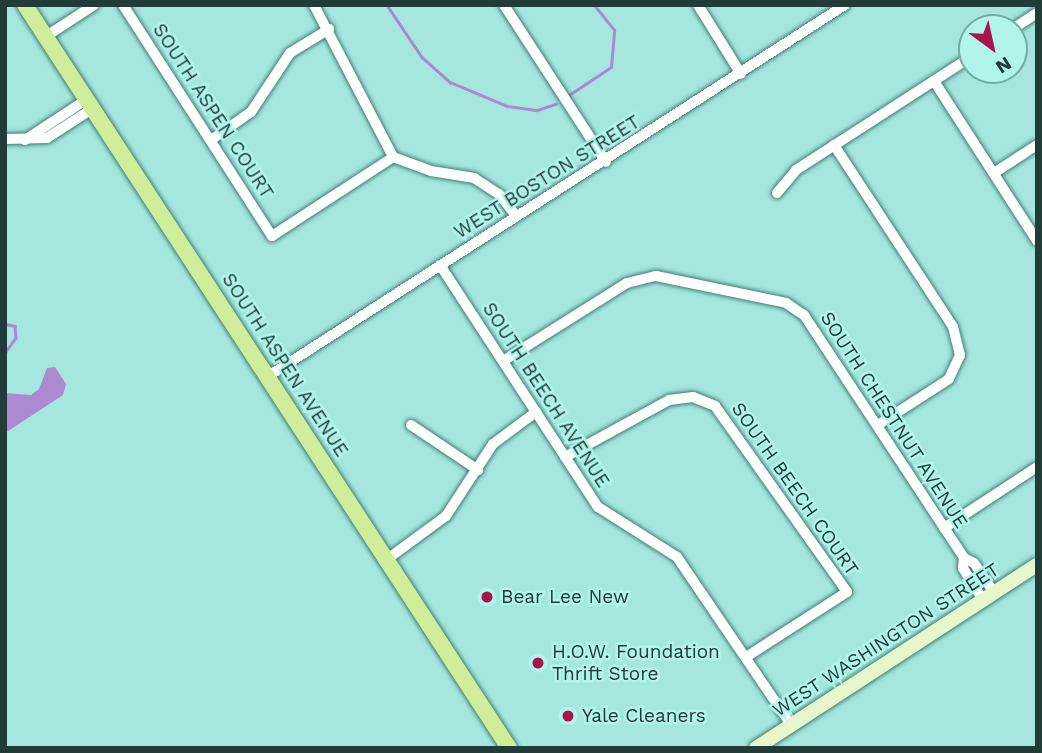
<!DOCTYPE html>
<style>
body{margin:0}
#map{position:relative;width:1042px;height:753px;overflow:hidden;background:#a5e7de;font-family:"Work Sans",sans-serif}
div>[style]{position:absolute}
.water>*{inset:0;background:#ad89d2}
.stream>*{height:2.5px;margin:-1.25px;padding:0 1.25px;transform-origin:1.25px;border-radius:1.25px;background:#ad89d2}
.roads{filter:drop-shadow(0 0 2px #3f8079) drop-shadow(0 0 2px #3f8079)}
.street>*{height:10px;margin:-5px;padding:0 5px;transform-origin:5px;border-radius:5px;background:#fff}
.secondary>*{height:14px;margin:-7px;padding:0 7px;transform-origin:7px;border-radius:7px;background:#e8f6cc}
.primary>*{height:16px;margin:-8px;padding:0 8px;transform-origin:8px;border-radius:8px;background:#d0ee9a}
.dots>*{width:19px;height:19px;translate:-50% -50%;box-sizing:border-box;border:4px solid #b1f4eb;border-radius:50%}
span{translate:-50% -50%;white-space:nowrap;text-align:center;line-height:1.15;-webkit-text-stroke:5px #b1f4eb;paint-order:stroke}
.street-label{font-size:19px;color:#203b38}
.poi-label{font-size:19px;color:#203b38}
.left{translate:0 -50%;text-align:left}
.frame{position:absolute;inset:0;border:7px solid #203b38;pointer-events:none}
.north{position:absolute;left:958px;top:14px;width:70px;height:70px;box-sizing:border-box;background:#b1f4eb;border:2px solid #77aaa3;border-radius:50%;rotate:147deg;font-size:19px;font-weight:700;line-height:28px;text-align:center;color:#203b38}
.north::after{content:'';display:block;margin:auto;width:24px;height:32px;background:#a8154d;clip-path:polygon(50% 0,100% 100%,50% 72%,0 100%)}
</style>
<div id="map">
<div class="water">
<div style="clip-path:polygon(55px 367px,66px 384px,63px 395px,5px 433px,5px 393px,31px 395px,39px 389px,47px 368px)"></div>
</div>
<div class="stream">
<div style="left:387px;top:5px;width:63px;rotate:56.1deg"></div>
<div style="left:422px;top:57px;width:38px;rotate:42deg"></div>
<div style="left:450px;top:82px;width:62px;rotate:22.8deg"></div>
<div style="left:507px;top:106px;width:30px;rotate:8deg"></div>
<div style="left:537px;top:110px;width:20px;rotate:-18deg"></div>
<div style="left:569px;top:95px;width:50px;rotate:-33.7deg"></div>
<div style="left:611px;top:67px;width:37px;rotate:-85deg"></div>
<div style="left:614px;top:30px;width:32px;rotate:-129deg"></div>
<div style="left:5px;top:324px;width:10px;rotate:11deg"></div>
<div style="left:15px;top:326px;width:12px;rotate:85deg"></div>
<div style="left:16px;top:338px;width:19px;rotate:126deg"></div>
</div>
<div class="roads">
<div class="street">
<div style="left:123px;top:5px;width:275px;rotate:57.2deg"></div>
<div style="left:272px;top:236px;width:145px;rotate:-33.1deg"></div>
<div style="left:314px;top:5px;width:171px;rotate:62.5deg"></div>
<div style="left:393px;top:157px;width:40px;rotate:20.2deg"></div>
<div style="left:431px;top:171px;width:44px;rotate:9.2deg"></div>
<div style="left:474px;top:178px;width:30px;rotate:33deg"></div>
<div style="left:499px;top:194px;width:28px;rotate:52deg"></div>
<div style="left:504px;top:5px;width:187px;rotate:57deg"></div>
<div style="left:698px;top:5px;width:81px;rotate:58.1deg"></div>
<div style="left:1014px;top:28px;width:27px;rotate:-33deg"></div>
<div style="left:45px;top:37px;width:59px;rotate:-33.1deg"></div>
<div style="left:934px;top:81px;width:190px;rotate:57.2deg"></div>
<div style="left:5px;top:139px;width:42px;rotate:-1.4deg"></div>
<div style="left:47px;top:138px;width:54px;rotate:-32.8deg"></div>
<div style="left:25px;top:140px;width:73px;rotate:-33.3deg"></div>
<div style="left:211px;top:140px;width:49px;rotate:-35deg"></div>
<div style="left:251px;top:112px;width:71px;rotate:-56.5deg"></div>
<div style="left:290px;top:53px;width:46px;rotate:-31.6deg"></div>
<div style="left:834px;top:145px;width:217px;rotate:56.8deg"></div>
<div style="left:953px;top:327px;width:29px;rotate:76deg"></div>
<div style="left:960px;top:355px;width:26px;rotate:115deg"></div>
<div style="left:949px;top:379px;width:85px;rotate:147.1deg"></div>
<div style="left:994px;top:173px;width:51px;rotate:-33.1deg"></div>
<div style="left:777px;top:193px;width:30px;rotate:-50deg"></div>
<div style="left:796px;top:170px;width:210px;rotate:-32.9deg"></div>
<div style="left:440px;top:265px;width:289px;rotate:56.9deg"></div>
<div style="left:598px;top:507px;width:93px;rotate:32.3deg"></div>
<div style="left:677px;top:557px;width:203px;rotate:55.8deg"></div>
<div style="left:503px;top:361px;width:146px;rotate:-32.2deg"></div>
<div style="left:627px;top:283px;width:30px;rotate:-14deg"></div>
<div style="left:656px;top:276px;width:133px;rotate:11.7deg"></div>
<div style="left:786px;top:303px;width:22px;rotate:34deg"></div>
<div style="left:804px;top:315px;width:291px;rotate:56.6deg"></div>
<div style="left:964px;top:558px;width:11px;rotate:27deg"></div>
<div style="left:974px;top:563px;width:36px;rotate:56deg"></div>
<div style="left:267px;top:377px;width:687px;rotate:-32.77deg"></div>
<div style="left:411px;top:425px;width:81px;rotate:33.9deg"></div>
<div style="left:565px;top:457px;width:119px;rotate:-28.7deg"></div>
<div style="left:669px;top:400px;width:24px;rotate:-7deg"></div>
<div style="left:693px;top:397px;width:24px;rotate:22deg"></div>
<div style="left:715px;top:406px;width:228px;rotate:54.6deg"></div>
<div style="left:847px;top:592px;width:120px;rotate:147.2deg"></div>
<div style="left:944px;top:528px;width:111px;rotate:-33.3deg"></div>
<div style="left:964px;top:558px;width:10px;rotate:96deg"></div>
<div style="left:963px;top:568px;width:38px;rotate:58deg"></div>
<div style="left:386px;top:560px;width:74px;rotate:-36.3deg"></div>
<div style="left:446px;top:516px;width:86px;rotate:-56.9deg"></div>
<div style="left:493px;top:444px;width:54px;rotate:-36.7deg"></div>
</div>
<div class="secondary">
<div style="left:756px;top:748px;width:335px;rotate:-33.1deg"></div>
</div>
<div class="primary">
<div style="left:25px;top:5px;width:887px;rotate:56.92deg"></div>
</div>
</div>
<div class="dots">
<div style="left:487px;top:597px;background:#a8154d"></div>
<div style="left:538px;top:663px;background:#a8154d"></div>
<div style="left:568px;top:716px;background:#a8154d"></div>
</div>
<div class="street-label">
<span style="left:213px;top:111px;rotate:57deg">SOUTH ASPEN COURT</span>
<span style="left:547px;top:177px;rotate:-32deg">WEST BOSTON STREET</span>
<span style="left:285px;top:365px;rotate:57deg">SOUTH ASPEN AVENUE</span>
<span style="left:546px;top:395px;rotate:57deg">SOUTH BEECH AVENUE</span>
<span style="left:894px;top:420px;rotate:57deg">SOUTH CHESTNUT AVENUE</span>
<span style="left:795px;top:489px;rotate:55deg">SOUTH BEECH COURT</span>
<span style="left:886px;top:640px;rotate:-33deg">WEST WASHINGTON STREET</span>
</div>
<div class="poi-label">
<span class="left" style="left:501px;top:597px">Bear Lee New</span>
<span class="left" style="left:552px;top:663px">H.O.W. Foundation<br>Thrift Store</span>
<span class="left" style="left:582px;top:716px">Yale Cleaners</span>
</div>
<div class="frame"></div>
<div class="north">N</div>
</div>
